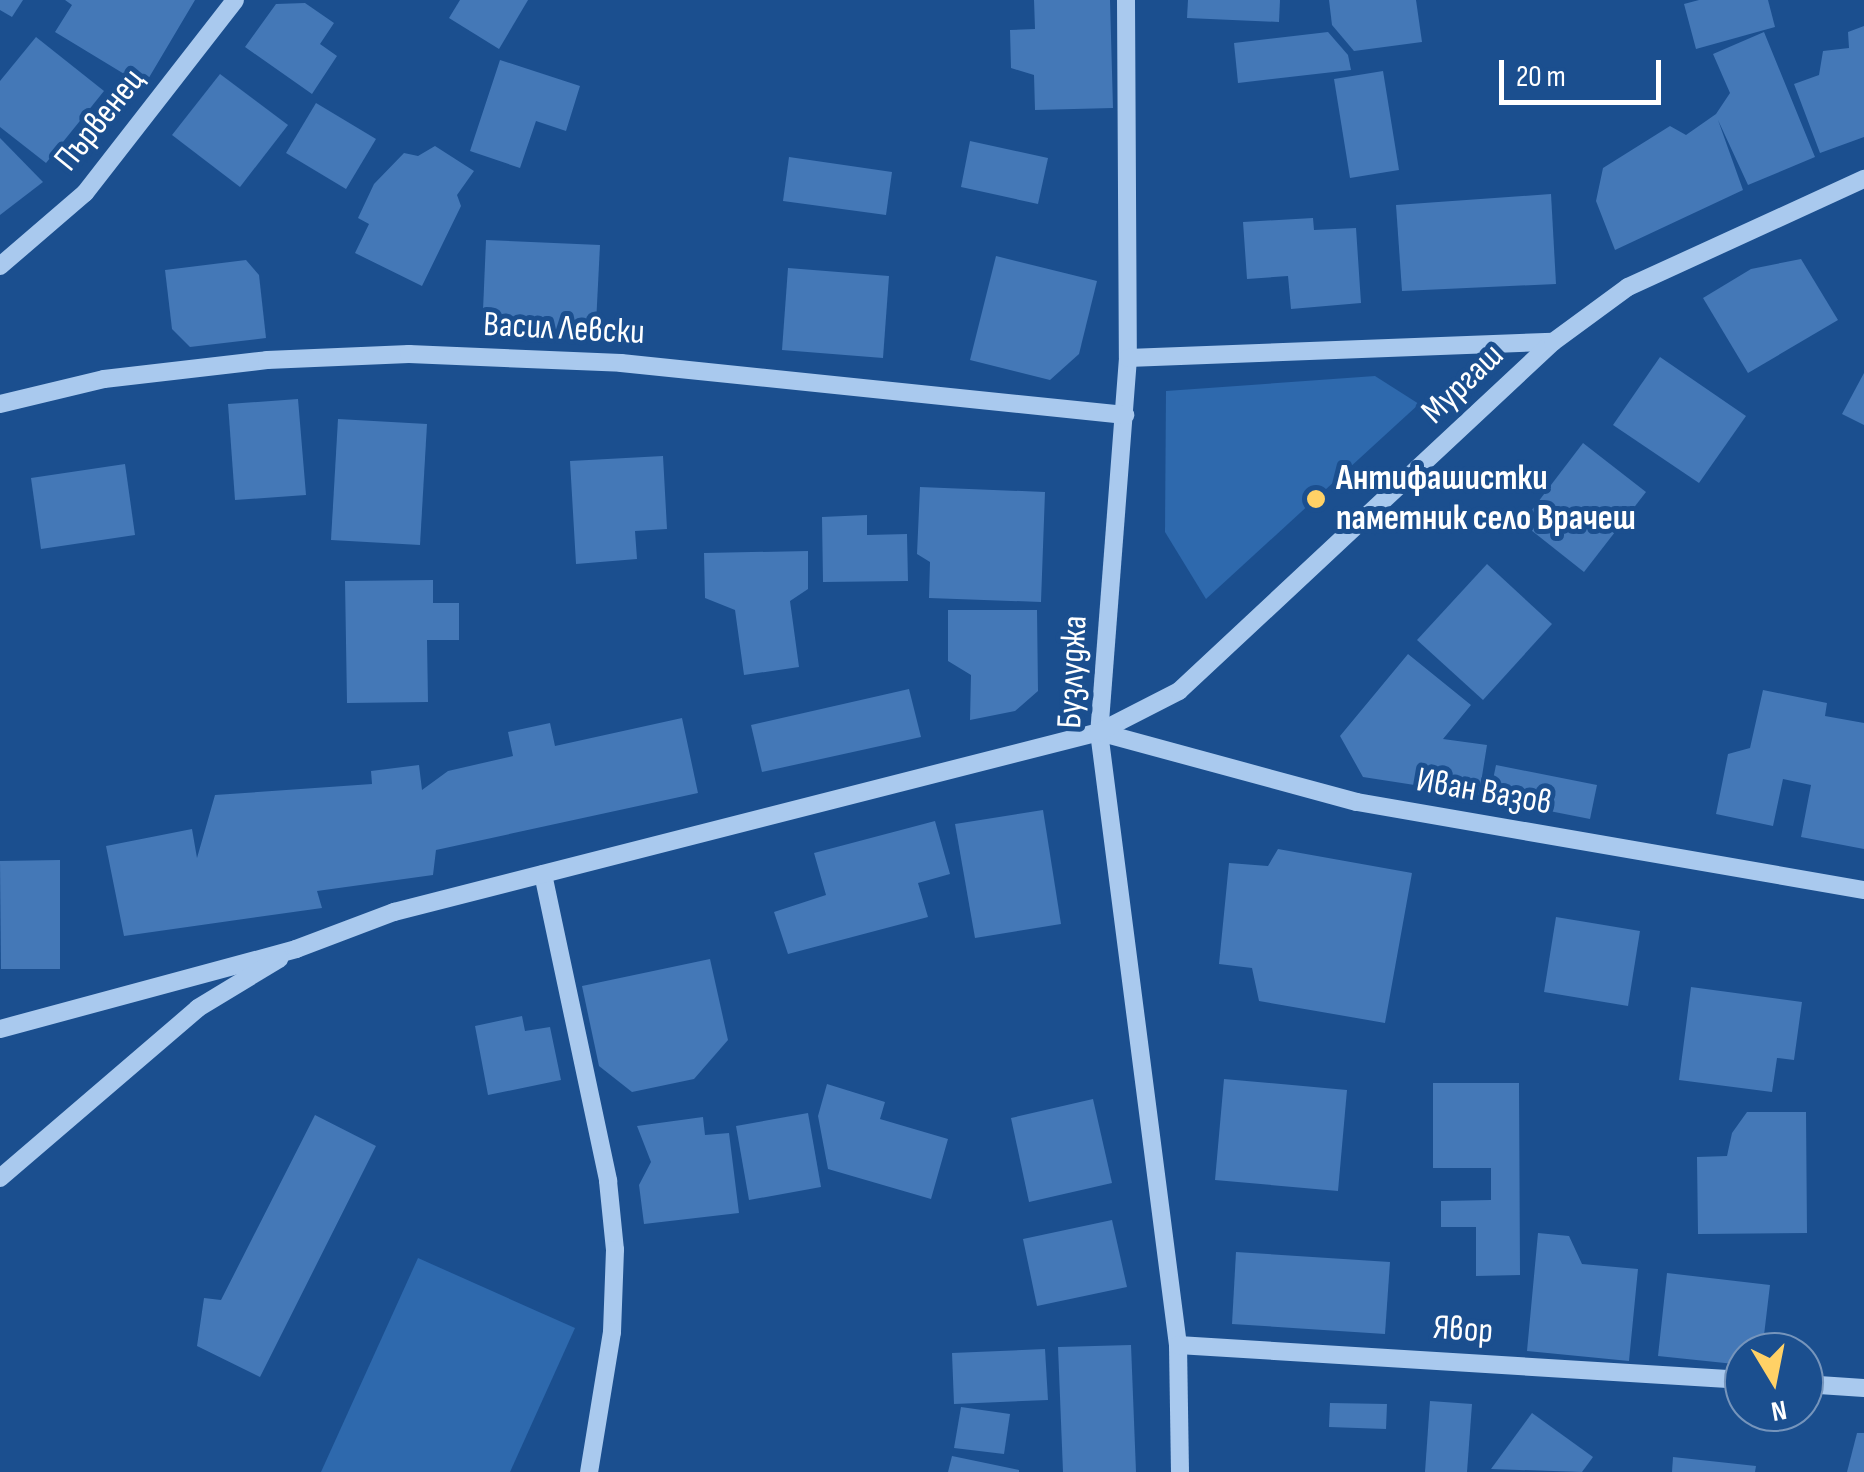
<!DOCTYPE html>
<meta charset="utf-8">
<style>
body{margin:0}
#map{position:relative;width:1864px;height:1472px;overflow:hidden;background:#1b4f8f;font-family:"Sofia Sans Condensed",sans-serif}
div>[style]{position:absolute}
.green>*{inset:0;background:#2e69ad}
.building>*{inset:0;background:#4478b7}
.minor>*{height:18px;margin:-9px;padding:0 9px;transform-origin:9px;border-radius:9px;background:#a9c9ee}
.dots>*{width:28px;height:28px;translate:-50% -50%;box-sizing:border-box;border:5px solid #1b4f8f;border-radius:50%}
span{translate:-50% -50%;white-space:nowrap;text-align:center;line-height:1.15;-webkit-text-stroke:10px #1b4f8f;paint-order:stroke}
.street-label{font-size:35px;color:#fff}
.poi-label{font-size:35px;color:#fff;font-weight:700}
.left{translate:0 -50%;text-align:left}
.north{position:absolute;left:1724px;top:1332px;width:100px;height:100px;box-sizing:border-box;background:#1b4f8f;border:2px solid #7695bc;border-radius:50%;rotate:170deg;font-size:28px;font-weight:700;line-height:40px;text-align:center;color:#fff}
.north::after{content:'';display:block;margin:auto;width:35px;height:45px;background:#ffd166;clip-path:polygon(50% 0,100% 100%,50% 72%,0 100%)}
.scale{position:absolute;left:1499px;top:60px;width:162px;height:45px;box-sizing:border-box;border:5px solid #fff;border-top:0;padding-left:12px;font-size:30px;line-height:35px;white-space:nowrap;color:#fff;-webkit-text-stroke:8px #1b4f8f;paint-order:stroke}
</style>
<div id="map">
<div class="green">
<div style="clip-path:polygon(1375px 376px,1419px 404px,1206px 599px,1165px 532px,1166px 391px)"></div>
<div style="clip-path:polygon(418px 1258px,575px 1328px,510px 1472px,321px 1472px)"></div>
</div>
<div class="building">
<div style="clip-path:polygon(0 0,23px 0,12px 17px,0 10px)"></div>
<div style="clip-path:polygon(65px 0,195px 0,144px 86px,55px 32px,72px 5px)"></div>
<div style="clip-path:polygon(460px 0,528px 0,499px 49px,449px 18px)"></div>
<div style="clip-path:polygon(1034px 0,1110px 0,1113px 108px,1035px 110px,1034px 75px,1011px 68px,1010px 30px,1035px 29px)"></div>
<div style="clip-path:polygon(1188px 0,1280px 0,1279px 22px,1187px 18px)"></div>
<div style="clip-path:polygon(1329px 0,1416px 0,1422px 42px,1354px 51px,1332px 25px)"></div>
<div style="clip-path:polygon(1699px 0,1768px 0,1775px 27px,1696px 49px,1684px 4px)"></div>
<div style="clip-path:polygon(305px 3px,334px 23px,320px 44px,337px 56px,312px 94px,245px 47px,276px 4px)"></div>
<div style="clip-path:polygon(1864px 26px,1864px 137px,1820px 153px,1794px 84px,1819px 75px,1823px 51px,1849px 48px,1848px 32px)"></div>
<div style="clip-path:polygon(1328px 32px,1348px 55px,1351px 70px,1238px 83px,1234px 43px)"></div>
<div style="clip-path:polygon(1764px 32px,1815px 157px,1748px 185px,1718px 120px,1743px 190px,1615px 250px,1596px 201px,1603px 168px,1670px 126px,1686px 135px,1716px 114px,1730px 93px,1713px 54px)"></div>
<div style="clip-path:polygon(36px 37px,104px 91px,46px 163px,0 127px,0 81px)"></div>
<div style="clip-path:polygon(500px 60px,580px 86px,566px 131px,536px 121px,520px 168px,470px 151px)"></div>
<div style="clip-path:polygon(1383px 71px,1399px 170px,1350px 178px,1334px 79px)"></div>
<div style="clip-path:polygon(220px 74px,288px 125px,240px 187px,172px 135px)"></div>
<div style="clip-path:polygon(316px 103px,376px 139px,346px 189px,286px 153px)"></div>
<div style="clip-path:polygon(0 138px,43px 182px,0 215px)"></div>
<div style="clip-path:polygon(970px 141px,1048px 158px,1038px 204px,961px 187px)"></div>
<div style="clip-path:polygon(435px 146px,474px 171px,457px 195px,461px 206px,422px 286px,355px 253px,369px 224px,358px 218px,374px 184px,404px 153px,418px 156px)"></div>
<div style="clip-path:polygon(789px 157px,892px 172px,886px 215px,783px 201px)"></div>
<div style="clip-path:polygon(1551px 194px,1556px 284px,1402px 291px,1396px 205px)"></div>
<div style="clip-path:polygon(1313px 218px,1314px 230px,1356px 228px,1361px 303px,1291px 309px,1288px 276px,1247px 279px,1243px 222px)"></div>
<div style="clip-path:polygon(486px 240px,600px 245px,596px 324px,585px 337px,482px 334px)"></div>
<div style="clip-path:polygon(996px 256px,1097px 281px,1079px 354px,1050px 380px,970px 360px)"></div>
<div style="clip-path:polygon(1801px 259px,1838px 320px,1748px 373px,1703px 298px,1751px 269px)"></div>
<div style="clip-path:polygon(246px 260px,259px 275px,266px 338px,190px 347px,172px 329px,165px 270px)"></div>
<div style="clip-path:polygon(788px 268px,889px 276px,883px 358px,782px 350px)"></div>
<div style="clip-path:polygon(1660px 357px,1746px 416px,1699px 483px,1613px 425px)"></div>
<div style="clip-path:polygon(1864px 373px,1864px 425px,1842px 414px)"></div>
<div style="clip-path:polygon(298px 399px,306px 495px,235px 500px,228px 404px)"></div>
<div style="clip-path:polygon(338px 419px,427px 424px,420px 545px,331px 540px)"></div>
<div style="clip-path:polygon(1583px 443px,1646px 492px,1584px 572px,1522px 523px)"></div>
<div style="clip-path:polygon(663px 456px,667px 529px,635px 531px,637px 559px,576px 564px,570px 461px)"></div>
<div style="clip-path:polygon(125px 464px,135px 535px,41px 549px,31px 478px)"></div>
<div style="clip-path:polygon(920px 487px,1045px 492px,1041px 602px,929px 598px,930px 562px,917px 554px)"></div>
<div style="clip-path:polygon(867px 515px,867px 535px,907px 534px,908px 581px,823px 582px,822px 517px)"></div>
<div style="clip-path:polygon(808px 551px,808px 589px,790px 601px,799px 667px,744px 675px,735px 610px,705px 598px,704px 553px)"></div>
<div style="clip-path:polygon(1487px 564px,1552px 624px,1483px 700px,1417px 640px)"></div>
<div style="clip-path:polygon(433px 580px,433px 603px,459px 603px,459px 640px,427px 640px,428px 702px,347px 703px,345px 581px)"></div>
<div style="clip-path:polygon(948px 610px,1037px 610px,1038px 691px,1015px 711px,970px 720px,971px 675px,948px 661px)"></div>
<div style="clip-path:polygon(1408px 654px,1471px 705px,1443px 739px,1487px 745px,1479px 795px,1363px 777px,1340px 736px)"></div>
<div style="clip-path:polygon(909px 689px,921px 737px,762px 772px,751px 725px)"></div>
<div style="clip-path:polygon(1763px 690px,1827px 703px,1825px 716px,1864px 723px,1864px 849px,1801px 837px,1811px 785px,1783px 779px,1773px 826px,1716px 814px,1728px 754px,1750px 748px)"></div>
<div style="clip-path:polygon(682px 718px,698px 793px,436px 850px,433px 875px,317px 891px,322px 908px,124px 936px,106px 846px,192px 829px,197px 858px,215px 795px,372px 784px,371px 771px,419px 765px,422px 790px,448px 771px,513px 756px,508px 732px,550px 723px,555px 746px)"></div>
<div style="clip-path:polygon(1496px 765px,1597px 785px,1590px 819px,1489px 799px)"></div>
<div style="clip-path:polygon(1043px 810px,1061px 924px,975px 938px,955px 824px)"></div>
<div style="clip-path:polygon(935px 821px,950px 874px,918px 883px,928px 917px,788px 954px,774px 912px,826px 895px,814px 853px)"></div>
<div style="clip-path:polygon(1278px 849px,1412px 873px,1385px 1023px,1259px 1001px,1252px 968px,1219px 964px,1229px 863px,1268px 866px)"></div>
<div style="clip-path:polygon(60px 860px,60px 969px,1px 969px,0 861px)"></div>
<div style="clip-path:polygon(1556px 917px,1640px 931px,1628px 1006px,1544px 992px)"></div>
<div style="clip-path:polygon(710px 959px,728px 1040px,694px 1079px,632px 1092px,599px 1066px,582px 986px)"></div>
<div style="clip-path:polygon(1691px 987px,1802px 1002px,1794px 1060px,1777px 1058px,1772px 1092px,1679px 1080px)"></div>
<div style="clip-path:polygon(522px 1016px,525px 1031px,550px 1027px,561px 1080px,488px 1095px,475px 1026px)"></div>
<div style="clip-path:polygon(1224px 1079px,1347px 1090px,1338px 1191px,1215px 1180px)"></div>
<div style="clip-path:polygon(1433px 1083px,1519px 1083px,1520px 1275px,1476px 1276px,1476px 1227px,1441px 1227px,1441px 1201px,1491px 1200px,1491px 1168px,1433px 1168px)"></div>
<div style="clip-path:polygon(827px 1084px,885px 1102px,880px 1119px,948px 1139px,931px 1199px,828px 1169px,818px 1116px)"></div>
<div style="clip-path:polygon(1093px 1099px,1112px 1183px,1029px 1202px,1011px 1118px)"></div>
<div style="clip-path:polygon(1747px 1112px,1806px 1112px,1807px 1233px,1698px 1234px,1697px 1157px,1727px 1156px,1732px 1133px)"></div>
<div style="clip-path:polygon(808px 1113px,821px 1187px,749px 1200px,736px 1126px)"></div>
<div style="clip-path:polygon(315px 1115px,376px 1146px,260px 1377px,197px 1346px,204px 1298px,221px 1300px)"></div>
<div style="clip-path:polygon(703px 1117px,705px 1135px,729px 1133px,739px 1213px,644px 1224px,639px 1185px,651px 1162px,637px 1126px)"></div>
<div style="clip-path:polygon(1112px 1220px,1127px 1287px,1037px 1306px,1023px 1239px)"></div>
<div style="clip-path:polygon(1538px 1233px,1569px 1236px,1582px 1264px,1638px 1269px,1629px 1361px,1527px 1351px)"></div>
<div style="clip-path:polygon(1236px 1252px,1390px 1262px,1385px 1334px,1232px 1324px)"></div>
<div style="clip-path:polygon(1667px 1273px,1770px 1285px,1762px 1352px,1744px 1352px,1744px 1365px,1658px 1356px)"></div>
<div style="clip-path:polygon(1131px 1345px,1136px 1472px,1063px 1472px,1058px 1347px)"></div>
<div style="clip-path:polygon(1045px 1349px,1048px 1400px,954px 1404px,952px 1353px)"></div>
<div style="clip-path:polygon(1430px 1401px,1472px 1404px,1467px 1472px,1425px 1472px)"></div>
<div style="clip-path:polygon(1330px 1403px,1387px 1404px,1386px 1429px,1329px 1427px)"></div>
<div style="clip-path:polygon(961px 1407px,1010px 1414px,1004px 1454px,954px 1448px)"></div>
<div style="clip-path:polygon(1532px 1413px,1593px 1457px,1582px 1472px,1491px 1469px)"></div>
<div style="clip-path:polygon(1857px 1433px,1864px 1433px,1864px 1472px,1847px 1472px)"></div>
<div style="clip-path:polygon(952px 1456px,1019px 1470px,1019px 1472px,948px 1472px)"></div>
<div style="clip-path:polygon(1673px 1457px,1756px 1466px,1755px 1472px,1672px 1472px)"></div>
</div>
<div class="minor">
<div style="left:1126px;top:0;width:358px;rotate:89.7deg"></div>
<div style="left:1128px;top:358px;width:375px;rotate:94.4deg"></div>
<div style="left:1099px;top:732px;width:618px;rotate:82.66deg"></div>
<div style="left:1178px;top:1345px;width:127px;rotate:89.1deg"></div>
<div style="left:0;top:266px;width:112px;rotate:-40.7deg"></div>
<div style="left:85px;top:193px;width:244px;rotate:-52.1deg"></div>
<div style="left:1128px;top:358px;width:425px;rotate:-2.2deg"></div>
<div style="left:0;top:404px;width:107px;rotate:-13.5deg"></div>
<div style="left:104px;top:379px;width:164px;rotate:-6.6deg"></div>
<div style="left:267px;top:360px;width:142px;rotate:-2.4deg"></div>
<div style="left:409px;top:354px;width:212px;rotate:2.4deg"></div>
<div style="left:621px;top:363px;width:507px;rotate:5.89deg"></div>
<div style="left:1099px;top:732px;width:267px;rotate:15.2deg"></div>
<div style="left:1357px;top:802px;width:515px;rotate:9.85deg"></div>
<div style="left:543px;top:874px;width:314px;rotate:78deg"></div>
<div style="left:608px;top:1181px;width:69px;rotate:84.2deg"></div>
<div style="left:615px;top:1250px;width:82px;rotate:92.1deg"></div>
<div style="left:612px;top:1332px;width:142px;rotate:99.3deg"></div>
<div style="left:0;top:1029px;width:307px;rotate:-15.1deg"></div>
<div style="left:296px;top:949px;width:105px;rotate:-20.7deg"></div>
<div style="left:394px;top:912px;width:728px;rotate:-14.32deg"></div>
<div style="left:1099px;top:732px;width:90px;rotate:-27.1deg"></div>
<div style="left:1179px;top:691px;width:512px;rotate:-43.02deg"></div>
<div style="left:1553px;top:342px;width:93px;rotate:-36.3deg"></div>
<div style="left:1628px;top:287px;width:260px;rotate:-24.6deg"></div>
<div style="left:0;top:1178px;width:261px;rotate:-40.6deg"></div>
<div style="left:198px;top:1008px;width:95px;rotate:-31.2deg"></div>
<div style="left:1178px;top:1345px;width:567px;rotate:3.54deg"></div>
<div style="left:1804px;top:1384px;width:60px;rotate:3.8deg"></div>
</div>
<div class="dots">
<div style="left:1316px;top:499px;background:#ffd166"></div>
</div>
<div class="street-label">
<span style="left:100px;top:120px;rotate:-51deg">Първенец</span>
<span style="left:564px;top:329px;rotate:3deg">Васил Левски</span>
<span style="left:1463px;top:384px;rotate:-44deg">Мургаш</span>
<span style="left:1073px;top:672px;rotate:-87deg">Бузлуджа</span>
<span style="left:1484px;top:792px;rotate:10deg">Иван Вазов</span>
<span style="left:1463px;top:1330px;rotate:4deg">Явор</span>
</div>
<div class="poi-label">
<span class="left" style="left:1336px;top:499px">Антифашистки<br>паметник село Врачеш</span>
</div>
<div class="north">N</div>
<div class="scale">20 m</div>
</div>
